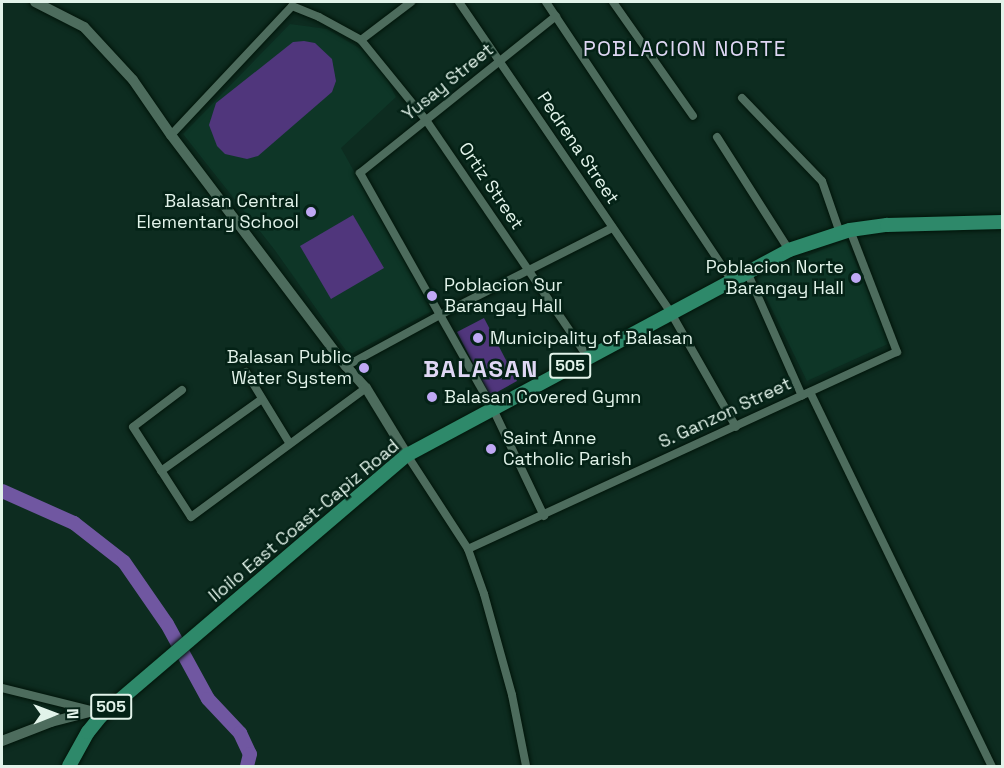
<!DOCTYPE html>
<style>
body{margin:0}
#map{position:relative;width:1004px;height:768px;overflow:hidden;background:#0d2c20;font-family:"Space Grotesk",sans-serif}
div>[style]{position:absolute}
.built>*{inset:0;background:#0e3627}
.green>*{inset:0;background:#50367c}
.river>*{height:14px;margin:-7px;padding:0 7px;transform-origin:7px;border-radius:7px;background:#7057a1}
.roads{filter:drop-shadow(0 0 2px #001409) drop-shadow(0 0 2px #001409)}
.minor>*{height:8px;margin:-4px;padding:0 4px;transform-origin:4px;border-radius:4px;background:#4d6c5d}
.tertiary>*{height:10px;margin:-5px;padding:0 5px;transform-origin:5px;border-radius:5px;background:#4d6c5d}
.primary>*{height:14px;margin:-7px;padding:0 7px;transform-origin:7px;border-radius:7px;background:#2e896a}
.dots>*{width:16px;height:16px;translate:-50% -50%;box-sizing:border-box;border:3px solid #042216;border-radius:50%}
span{translate:-50% -50%;white-space:nowrap;text-align:center;line-height:1.15;-webkit-text-stroke:5px #042216;paint-order:stroke}
.shield-label span{padding:2px 4px;background:#042216;border:2px solid;border-radius:4px;-webkit-text-stroke-width:0}
.shield-label{font-size:16px;color:#e2f3ea;font-weight:700}
.street-label{font-size:18px;color:#e2f3ea}
.poi-label{font-size:18px;color:#e2f3ea}
.right{translate:-100% -50%;text-align:right}
.left{translate:0 -50%;text-align:left}
.quarter-label{font-size:21px;color:#dfd7f4;letter-spacing:1.5px}
.district-label{font-size:24px;color:#dfd7f4;font-weight:700;letter-spacing:1.5px}
.frame{position:absolute;inset:0;border:3px solid #e2f3ea;pointer-events:none}
.north{position:absolute;left:24px;top:684px;width:60px;height:60px;-webkit-text-stroke:4px #042216;paint-order:stroke;rotate:89deg;font-size:16px;font-weight:700;line-height:24px;text-align:center;color:#e2f3ea}
.north::after{content:'';display:block;margin:auto;width:21px;height:27px;background:#e2f3ea;clip-path:polygon(50% 0,100% 100%,50% 72%,0 100%)}
</style>
<div id="map">
<div class="built">
<div style="clip-path:polygon(290px 24px,327px 29px,376px 58px,396px 97px,341px 148px,432px 311px,349px 355px,274px 249px,183px 134px)"></div>
<div style="clip-path:polygon(846px 240px,890px 343px,807px 381px,756px 277px)"></div>
</div>
<div class="green">
<div style="clip-path:polygon(304px 41px,315px 43px,332px 59px,336px 81px,332px 92px,258px 156px,247px 159px,225px 154px,217px 146px,209px 125px,216px 103px,293px 42px)"></div>
<div style="clip-path:polygon(353px 215px,384px 268px,331px 299px,300px 246px)"></div>
<div style="clip-path:polygon(484px 318px,517px 381px,490px 396px,457px 332px)"></div>
</div>
<div class="river">
<div style="left:2px;top:491px;width:79px;rotate:24deg"></div>
<div style="left:74px;top:523px;width:63px;rotate:38deg"></div>
<div style="left:124px;top:562px;width:75px;rotate:55.3deg"></div>
<div style="left:167px;top:624px;width:85px;rotate:61.3deg"></div>
<div style="left:208px;top:699px;width:47px;rotate:46.7deg"></div>
<div style="left:240px;top:733px;width:23px;rotate:65deg"></div>
<div style="left:250px;top:754px;width:12px;rotate:104deg"></div>
</div>
<div class="roads">
<div class="minor">
<div style="left:459px;top:2px;width:376px;rotate:55.7deg"></div>
<div style="left:671px;top:313px;width:131px;rotate:60.3deg"></div>
<div style="left:546px;top:2px;width:337px;rotate:56.3deg"></div>
<div style="left:613px;top:2px;width:139px;rotate:54.9deg"></div>
<div style="left:361px;top:40px;width:63px;rotate:-37.2deg"></div>
<div style="left:742px;top:98px;width:115px;rotate:46.1deg"></div>
<div style="left:822px;top:181px;width:55px;rotate:70.9deg"></div>
<div style="left:171px;top:135px;width:177px;rotate:-46.8deg"></div>
<div style="left:292px;top:6px;width:29px;rotate:22deg"></div>
<div style="left:319px;top:17px;width:48px;rotate:28.7deg"></div>
<div style="left:361px;top:40px;width:103px;rotate:50.9deg"></div>
<div style="left:426px;top:120px;width:286px;rotate:55.7deg"></div>
<div style="left:717px;top:137px;width:134px;rotate:57.5deg"></div>
<div style="left:748px;top:274px;width:133px;rotate:66.1deg"></div>
<div style="left:346px;top:366px;width:107px;rotate:-28.5deg"></div>
<div style="left:440px;top:315px;width:193px;rotate:-26.8deg"></div>
<div style="left:246px;top:372px;width:84px;rotate:58.6deg"></div>
<div style="left:182px;top:390px;width:61px;rotate:142.9deg"></div>
<div style="left:133px;top:427px;width:107px;rotate:57.2deg"></div>
<div style="left:191px;top:517px;width:217px;rotate:-36.4deg"></div>
<div style="left:810px;top:392px;width:416px;rotate:64.1deg"></div>
<div style="left:407px;top:455px;width:112px;rotate:57deg"></div>
<div style="left:468px;top:549px;width:48px;rotate:70.4deg"></div>
<div style="left:484px;top:594px;width:105px;rotate:74.5deg"></div>
<div style="left:512px;top:695px;width:72px;rotate:78.8deg"></div>
<div style="left:161px;top:471px;width:124px;rotate:-35.5deg"></div>
<div style="left:544px;top:516px;width:119px;rotate:-115.5deg"></div>
<div style="left:493px;top:409px;width:271px;rotate:-119.4deg"></div>
<div style="left:360px;top:173px;width:251px;rotate:-38.7deg"></div>
<div style="left:468px;top:549px;width:472px;rotate:-24.7deg"></div>
<div style="left:897px;top:352px;width:131px;rotate:-111.1deg"></div>
<div style="left:2px;top:688px;width:92px;rotate:13.9deg"></div>
</div>
<div class="tertiary">
<div style="left:35px;top:2px;width:55px;rotate:27deg"></div>
<div style="left:84px;top:27px;width:72px;rotate:47.2deg"></div>
<div style="left:133px;top:80px;width:67px;rotate:55.4deg"></div>
<div style="left:171px;top:135px;width:290px;rotate:52.9deg"></div>
<div style="left:346px;top:366px;width:30px;rotate:48deg"></div>
<div style="left:366px;top:388px;width:79px;rotate:58.5deg"></div>
<div style="left:2px;top:741px;width:53px;rotate:-21.2deg"></div>
<div style="left:51px;top:722px;width:43px;rotate:-14.7deg"></div>
<div style="left:93px;top:711px;width:9px;rotate:32deg"></div>
</div>
<div class="primary">
<div style="left:69px;top:766px;width:39px;rotate:-61deg"></div>
<div style="left:88px;top:732px;width:21px;rotate:-51deg"></div>
<div style="left:101px;top:716px;width:402px;rotate:-40.5deg"></div>
<div style="left:407px;top:455px;width:434px;rotate:-28.2deg"></div>
<div style="left:789px;top:250px;width:64px;rotate:-18.2deg"></div>
<div style="left:850px;top:230px;width:37px;rotate:-8deg"></div>
<div style="left:887px;top:225px;width:115px;rotate:-1.5deg"></div>
</div>
</div>
<div class="dots">
<div style="left:311px;top:212px;background:#bfa8f4"></div>
<div style="left:856px;top:278px;background:#bfa8f4"></div>
<div style="left:432px;top:296px;background:#bfa8f4"></div>
<div style="left:478px;top:338px;background:#bfa8f4"></div>
<div style="left:364px;top:368px;background:#bfa8f4"></div>
<div style="left:432px;top:397px;background:#bfa8f4"></div>
<div style="left:491px;top:449px;background:#bfa8f4"></div>
</div>
<div class="shield-label">
<span style="left:570px;top:366px">505</span>
<span style="left:111px;top:707px">505</span>
</div>
<div class="street-label">
<span style="left:448px;top:82px;rotate:-39deg">Yusay Street</span>
<span style="left:578px;top:148px;rotate:56deg">Pedrena Street</span>
<span style="left:491px;top:186px;rotate:56deg">Ortiz Street</span>
<span style="left:725px;top:413px;rotate:-25deg">S. Ganzon Street</span>
<span style="left:304px;top:521px;rotate:-40deg">Iloilo East Coast-Capiz Road</span>
</div>
<div class="poi-label">
<span class="right" style="left:299px;top:212px">Balasan Central<br>Elementary School</span>
<span class="right" style="left:844px;top:278px">Poblacion Norte<br>Barangay Hall</span>
<span class="left" style="left:444px;top:296px">Poblacion Sur<br>Barangay Hall</span>
<span class="left" style="left:490px;top:338px">Municipality of Balasan</span>
<span class="right" style="left:352px;top:368px">Balasan Public<br>Water System</span>
<span class="left" style="left:444px;top:397px">Balasan Covered Gymn</span>
<span class="left" style="left:503px;top:449px">Saint Anne<br>Catholic Parish</span>
</div>
<div class="quarter-label">
<span style="left:685px;top:49px">POBLACION NORTE</span>
</div>
<div class="district-label">
<span style="left:481px;top:369px">BALASAN</span>
</div>
<div class="frame"></div>
<div class="north">N</div>
</div>
